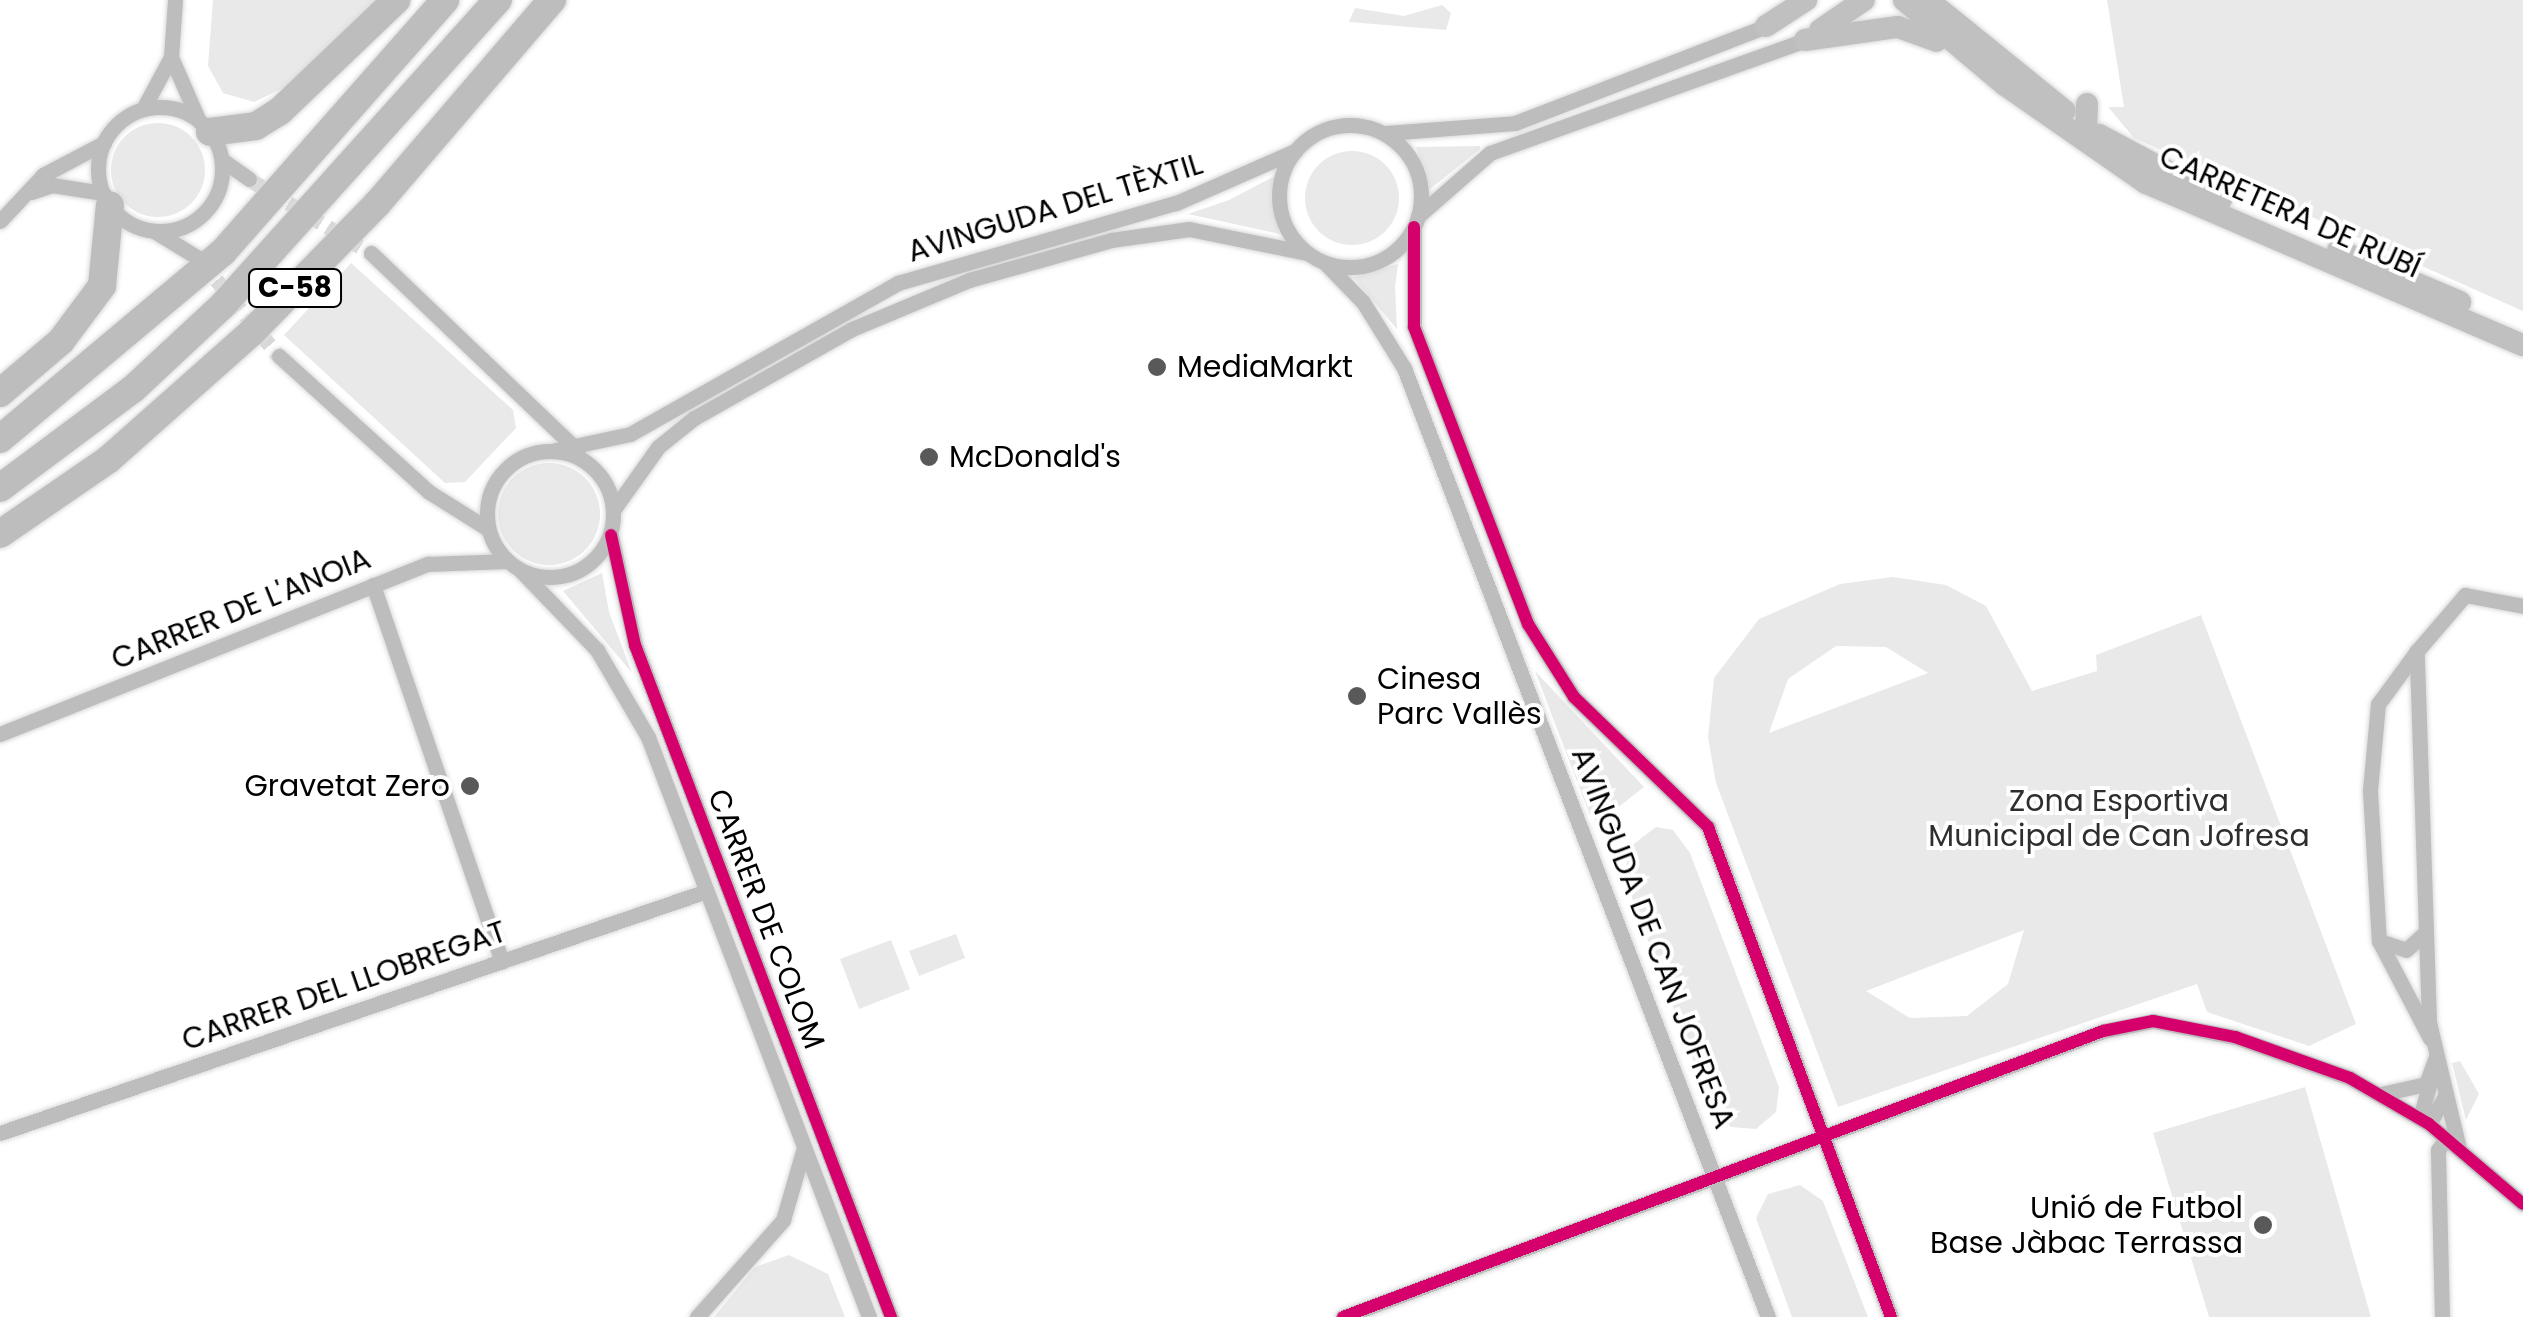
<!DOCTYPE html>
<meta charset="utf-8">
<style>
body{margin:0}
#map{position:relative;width:2523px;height:1317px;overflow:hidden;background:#fff;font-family:Poppins,sans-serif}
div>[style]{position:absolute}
.green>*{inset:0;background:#e9e9e9}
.round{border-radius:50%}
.minor-tunnel>*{height:15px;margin-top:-7.5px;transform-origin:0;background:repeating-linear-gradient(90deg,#d9d9d9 0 15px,transparent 0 23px)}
.roads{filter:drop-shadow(0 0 2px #dbdbdb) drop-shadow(0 0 2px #dbdbdb)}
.minor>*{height:15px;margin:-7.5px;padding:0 7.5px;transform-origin:7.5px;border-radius:7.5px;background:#bdbdbd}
.minor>.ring{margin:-7.5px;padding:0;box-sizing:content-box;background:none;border:15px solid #bdbdbd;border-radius:50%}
.secondary>*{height:22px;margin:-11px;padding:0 11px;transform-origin:11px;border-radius:11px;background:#c0c0c0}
.motorway>*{height:28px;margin:-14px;padding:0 14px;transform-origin:14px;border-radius:14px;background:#bdbdbd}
.cycleway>*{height:12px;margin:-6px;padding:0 6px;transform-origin:6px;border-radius:6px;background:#d6006c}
.dots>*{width:28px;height:28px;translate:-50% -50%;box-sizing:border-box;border:5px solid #fff;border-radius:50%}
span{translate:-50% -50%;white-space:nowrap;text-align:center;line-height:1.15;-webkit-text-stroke:8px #fff;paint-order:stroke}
.shield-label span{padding:2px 8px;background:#fff;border:2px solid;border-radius:8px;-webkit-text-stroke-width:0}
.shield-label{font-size:28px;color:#000;font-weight:700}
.street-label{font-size:30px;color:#000}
.poi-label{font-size:30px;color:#000}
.left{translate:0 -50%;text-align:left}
.right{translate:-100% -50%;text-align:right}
.park-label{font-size:30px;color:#2e2e2e}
</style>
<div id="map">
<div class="green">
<div style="clip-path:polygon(213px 0,379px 0,285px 87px,254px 102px,223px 93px,208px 66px)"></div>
<div style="clip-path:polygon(2107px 0,2523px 0,2523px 311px,2134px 138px,2108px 107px,2124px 107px)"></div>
<div style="clip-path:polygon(1442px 5px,1451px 13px,1446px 30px,1349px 22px,1355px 8px,1404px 16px)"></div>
<div class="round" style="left:111px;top:123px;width:94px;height:94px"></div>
<div style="clip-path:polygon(1480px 146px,1480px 149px,1430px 189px,1416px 147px)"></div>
<div class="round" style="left:1305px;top:151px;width:94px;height:94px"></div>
<div style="clip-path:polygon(1275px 176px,1280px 234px,1188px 214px,1229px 200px)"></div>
<div style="clip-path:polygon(351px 263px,513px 410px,516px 428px,465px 482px,445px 483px,284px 335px)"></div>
<div style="clip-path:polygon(1398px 264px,1395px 287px,1397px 329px,1353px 277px)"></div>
<div class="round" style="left:498px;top:463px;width:102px;height:102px"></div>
<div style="clip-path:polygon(602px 573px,609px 612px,632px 673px,563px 591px)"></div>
<div style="clip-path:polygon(evenodd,1893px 577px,1946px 585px,1986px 606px,2032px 691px,2097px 671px,2096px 655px,2201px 615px,2356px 1024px,2309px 1046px,2207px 1012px,2197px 984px,1838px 1107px,1716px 783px,1708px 737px,1714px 678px,1759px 619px,1840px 584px,1893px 577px,1836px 646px,1886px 647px,1928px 673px,1769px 733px,1788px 679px,1836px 646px,1893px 577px,2024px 930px,2008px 984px,1967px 1016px,1910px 1018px,1866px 991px,2024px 930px)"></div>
<div style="clip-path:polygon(1535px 671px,1644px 787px,1598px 823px,1590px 815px)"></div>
<div style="clip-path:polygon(1656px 827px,1673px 830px,1690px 853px,1779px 1087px,1776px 1112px,1756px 1129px,1731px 1127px,1712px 1110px,1626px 882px,1627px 849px)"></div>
<div style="clip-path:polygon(956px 934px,965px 958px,919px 976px,909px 951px)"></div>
<div style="clip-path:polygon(891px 940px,910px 989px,859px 1009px,840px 959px)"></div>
<div style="clip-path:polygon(2460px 1061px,2479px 1094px,2466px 1120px,2452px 1063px)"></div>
<div style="clip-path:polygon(2305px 1087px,2371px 1317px,2209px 1317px,2153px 1133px)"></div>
<div style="clip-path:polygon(1800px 1185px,1823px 1201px,1868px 1317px,1792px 1317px,1756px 1218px,1768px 1194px)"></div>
<div style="clip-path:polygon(789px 1255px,828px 1274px,845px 1317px,714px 1317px,755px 1267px)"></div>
</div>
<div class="minor-tunnel">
<div style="left:249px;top:179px;width:143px;rotate:31.2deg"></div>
<div style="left:202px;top:262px;width:122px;rotate:50.7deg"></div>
</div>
<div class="roads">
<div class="minor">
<div style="left:171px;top:57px;width:70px;rotate:66.4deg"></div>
<div class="ring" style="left:98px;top:107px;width:109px;height:109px"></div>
<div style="left:143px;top:109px;width:59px;rotate:-61.7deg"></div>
<div style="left:171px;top:57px;width:57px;rotate:-86deg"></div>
<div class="ring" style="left:1279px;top:125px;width:127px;height:127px"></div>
<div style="left:1386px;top:133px;width:129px;rotate:-4.4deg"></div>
<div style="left:1515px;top:123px;width:269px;rotate:-21.1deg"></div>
<div style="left:222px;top:160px;width:33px;rotate:35deg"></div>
<div style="left:31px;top:192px;width:22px;rotate:-18deg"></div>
<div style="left:52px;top:185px;width:52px;rotate:8.9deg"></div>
<div style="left:1418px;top:216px;width:96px;rotate:-41.2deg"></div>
<div style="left:1490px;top:153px;width:335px;rotate:-19.7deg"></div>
<div style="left:0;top:221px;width:63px;rotate:-46.9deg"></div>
<div style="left:43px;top:175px;width:69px;rotate:-27.7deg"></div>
<div style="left:1414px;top:227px;width:100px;rotate:90deg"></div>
<div style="left:1414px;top:327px;width:318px;rotate:69deg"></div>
<div style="left:1528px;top:624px;width:86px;rotate:57.8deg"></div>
<div style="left:1574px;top:697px;width:187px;rotate:44.1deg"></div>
<div style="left:1708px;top:827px;width:523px;rotate:69.52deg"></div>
<div style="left:154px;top:231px;width:54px;rotate:31.3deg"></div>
<div style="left:371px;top:253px;width:286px;rotate:43.7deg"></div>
<div style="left:1325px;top:263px;width:54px;rotate:45.7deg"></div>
<div style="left:1363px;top:302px;width:78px;rotate:58.2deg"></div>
<div style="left:1404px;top:368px;width:1016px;rotate:69.02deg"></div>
<div style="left:279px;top:356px;width:202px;rotate:42.2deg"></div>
<div style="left:429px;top:492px;width:70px;rotate:32.1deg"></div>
<div class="ring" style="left:487px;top:451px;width:111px;height:111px"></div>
<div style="left:551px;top:451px;width:81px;rotate:-12.1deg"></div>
<div style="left:630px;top:434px;width:308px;rotate:-29.4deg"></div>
<div style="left:898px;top:283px;width:289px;rotate:-16.1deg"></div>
<div style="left:1176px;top:203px;width:130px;rotate:-23.6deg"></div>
<div style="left:614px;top:509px;width:76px;rotate:-54.6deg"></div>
<div style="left:658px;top:447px;width:46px;rotate:-38.9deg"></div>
<div style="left:694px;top:418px;width:181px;rotate:-29.4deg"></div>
<div style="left:852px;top:329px;width:127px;rotate:-22.7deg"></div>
<div style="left:969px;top:280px;width:148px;rotate:-15.7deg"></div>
<div style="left:1111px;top:240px;width:79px;rotate:-8deg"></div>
<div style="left:1189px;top:229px;width:120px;rotate:11.5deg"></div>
<div style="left:611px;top:535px;width:113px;rotate:77.7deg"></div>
<div style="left:635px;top:645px;width:719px;rotate:69.15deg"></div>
<div style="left:521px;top:571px;width:110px;rotate:46.1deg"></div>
<div style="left:597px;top:650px;width:101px;rotate:59.6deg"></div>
<div style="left:648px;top:737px;width:621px;rotate:69.14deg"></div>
<div style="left:373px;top:585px;width:398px;rotate:71.1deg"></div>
<div style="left:2417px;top:651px;width:66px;rotate:126.3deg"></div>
<div style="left:2378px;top:704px;width:87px;rotate:95.3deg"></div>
<div style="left:2370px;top:791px;width:150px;rotate:86.6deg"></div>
<div style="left:2379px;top:941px;width:110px;rotate:62.3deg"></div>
<div style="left:0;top:734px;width:461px;rotate:-21.7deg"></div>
<div style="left:428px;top:564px;width:79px;rotate:-2.2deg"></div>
<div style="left:2379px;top:941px;width:28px;rotate:18deg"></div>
<div style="left:2406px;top:950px;width:24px;rotate:-42deg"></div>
<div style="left:2381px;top:1094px;width:46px;rotate:-12.5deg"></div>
<div style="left:2426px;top:1084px;width:29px;rotate:-70deg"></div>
<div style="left:2446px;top:1094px;width:56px;rotate:76.5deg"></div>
<div style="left:2420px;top:1118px;width:45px;rotate:-74.4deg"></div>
<div style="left:2429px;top:1124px;width:34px;rotate:-60deg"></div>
<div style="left:2446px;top:1094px;width:74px;rotate:-103.3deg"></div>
<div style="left:2429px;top:1022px;width:371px;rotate:-91.9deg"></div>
<div style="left:2417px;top:651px;width:74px;rotate:-49.4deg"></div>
<div style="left:2465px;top:595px;width:59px;rotate:10.7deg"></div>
<div style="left:0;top:1133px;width:747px;rotate:-18.9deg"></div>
<div style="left:697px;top:1317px;width:130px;rotate:-48.4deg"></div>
<div style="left:783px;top:1220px;width:72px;rotate:-73.8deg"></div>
<div style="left:1343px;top:1317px;width:812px;rotate:-20.62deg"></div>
<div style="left:2103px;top:1031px;width:51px;rotate:-11.3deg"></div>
<div style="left:2153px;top:1021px;width:84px;rotate:11deg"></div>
<div style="left:2235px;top:1037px;width:122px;rotate:19.6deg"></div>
<div style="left:2350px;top:1078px;width:91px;rotate:30.2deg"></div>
<div style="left:2429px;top:1124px;width:123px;rotate:40.4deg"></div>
<div style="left:2442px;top:1317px;width:167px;rotate:-91.4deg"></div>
<div style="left:2438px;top:1150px;width:14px;rotate:-56deg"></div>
</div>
<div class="secondary">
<div style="left:1904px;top:0;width:132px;rotate:40.1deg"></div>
<div style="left:2005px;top:85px;width:172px;rotate:34.8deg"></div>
<div style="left:2146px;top:183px;width:410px;rotate:23.3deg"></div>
<div style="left:1928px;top:0;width:176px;rotate:39deg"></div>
<div style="left:1766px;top:26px;width:48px;rotate:-33deg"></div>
<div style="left:1820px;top:30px;width:53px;rotate:-34.3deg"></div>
<div style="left:1805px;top:40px;width:94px;rotate:-8deg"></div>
<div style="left:1898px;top:27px;width:41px;rotate:19.7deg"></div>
<div style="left:2087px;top:104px;width:29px;rotate:92deg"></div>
<div style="left:2086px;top:133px;width:20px;rotate:37deg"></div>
<div style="left:2099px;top:135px;width:138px;rotate:28deg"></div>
<div style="left:2338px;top:250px;width:133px;rotate:23.1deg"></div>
</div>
<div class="motorway">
<div style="left:210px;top:132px;width:46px;rotate:-7.4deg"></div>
<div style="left:256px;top:126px;width:28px;rotate:-32deg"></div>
<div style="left:280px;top:111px;width:161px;rotate:-43.7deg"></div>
<div style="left:0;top:393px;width:80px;rotate:-40.4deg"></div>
<div style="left:61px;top:341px;width:69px;rotate:-53.3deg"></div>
<div style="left:102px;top:286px;width:81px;rotate:-84.4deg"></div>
<div style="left:0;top:439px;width:291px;rotate:-40deg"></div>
<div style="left:223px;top:252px;width:336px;rotate:-48.6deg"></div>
<div style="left:0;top:488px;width:166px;rotate:-36.7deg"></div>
<div style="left:133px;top:389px;width:123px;rotate:-43deg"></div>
<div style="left:223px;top:305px;width:411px;rotate:-48deg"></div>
<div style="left:0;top:534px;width:132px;rotate:-34.5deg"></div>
<div style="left:109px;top:459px;width:191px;rotate:-41.6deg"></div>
<div style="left:252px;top:332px;width:179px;rotate:-45.7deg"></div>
<div style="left:377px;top:204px;width:269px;rotate:-49.4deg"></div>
</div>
</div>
<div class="cycleway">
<div style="left:1414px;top:227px;width:100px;rotate:90deg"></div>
<div style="left:1414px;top:327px;width:318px;rotate:69deg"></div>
<div style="left:1528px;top:624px;width:86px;rotate:57.8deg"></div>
<div style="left:1574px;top:697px;width:187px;rotate:44.1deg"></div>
<div style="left:1708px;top:827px;width:523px;rotate:69.52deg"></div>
<div style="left:611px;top:535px;width:113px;rotate:77.7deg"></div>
<div style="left:635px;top:645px;width:719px;rotate:69.15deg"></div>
<div style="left:1343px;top:1317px;width:812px;rotate:-20.62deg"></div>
<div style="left:2103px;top:1031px;width:51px;rotate:-11.3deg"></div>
<div style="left:2153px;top:1021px;width:84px;rotate:11deg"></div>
<div style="left:2235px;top:1037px;width:122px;rotate:19.6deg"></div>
<div style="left:2350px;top:1078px;width:91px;rotate:30.2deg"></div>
<div style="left:2429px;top:1124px;width:123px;rotate:40.4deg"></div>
</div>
<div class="dots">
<div style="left:1157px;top:367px;background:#595959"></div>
<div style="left:929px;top:457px;background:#595959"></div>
<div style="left:1357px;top:696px;background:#595959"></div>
<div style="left:470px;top:786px;background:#595959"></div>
<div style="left:2263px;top:1225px;background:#595959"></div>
</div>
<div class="shield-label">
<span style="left:295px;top:288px">C-58</span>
</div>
<div class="street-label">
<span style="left:1055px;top:208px;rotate:-17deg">AVINGUDA DEL TÈXTIL</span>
<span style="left:2290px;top:212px;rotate:24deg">CARRETERA DE RUBÍ</span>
<span style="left:241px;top:609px;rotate:-22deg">CARRER DE L'ANOIA</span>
<span style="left:766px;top:919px;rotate:69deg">CARRER DE COLOM</span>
<span style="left:1653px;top:938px;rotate:69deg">AVINGUDA DE CAN JOFRESA</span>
<span style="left:344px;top:986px;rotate:-19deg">CARRER DEL LLOBREGAT</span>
</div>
<div class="poi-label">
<span class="left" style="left:1177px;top:367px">MediaMarkt</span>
<span class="left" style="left:949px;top:457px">McDonald's</span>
<span class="left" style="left:1377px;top:696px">Cinesa<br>Parc Vallès</span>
<span class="right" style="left:450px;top:786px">Gravetat Zero</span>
<span class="right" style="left:2243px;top:1225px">Unió de Futbol<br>Base Jàbac Terrassa</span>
</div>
<div class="park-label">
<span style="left:2119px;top:818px">Zona Esportiva<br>Municipal de Can Jofresa</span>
</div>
</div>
